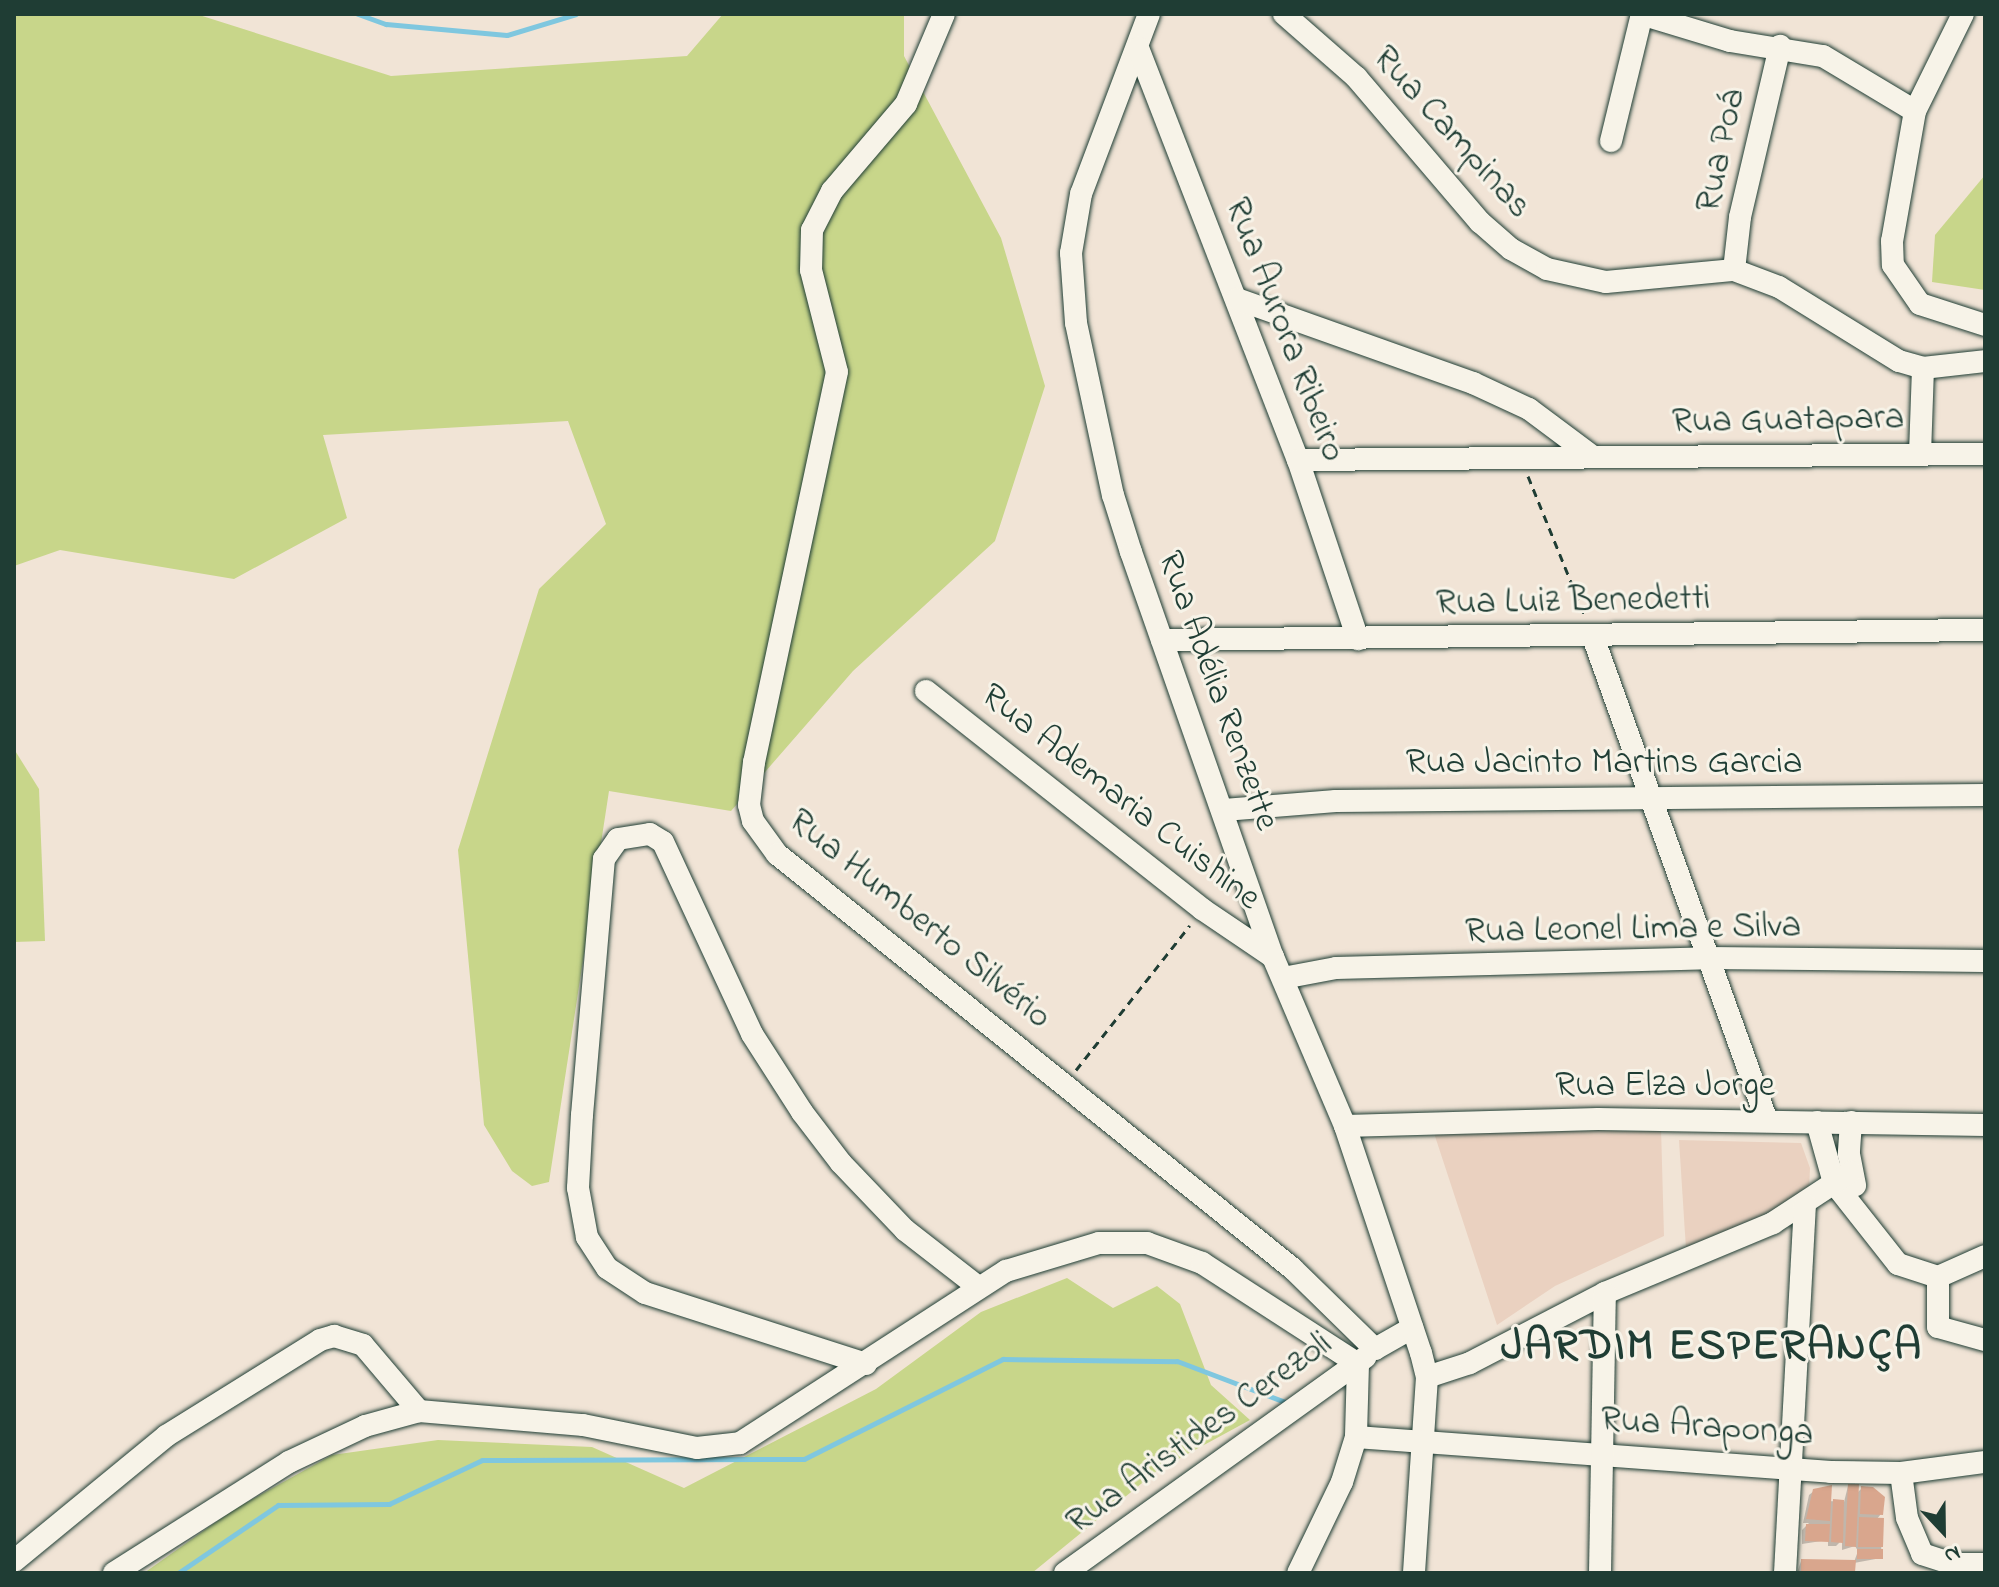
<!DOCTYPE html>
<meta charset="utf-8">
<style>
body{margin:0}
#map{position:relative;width:1999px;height:1587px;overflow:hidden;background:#f1e4d6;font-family:"Indie Flower",sans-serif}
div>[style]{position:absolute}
.built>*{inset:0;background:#ead1c0}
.green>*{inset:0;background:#c8d68a}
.shadow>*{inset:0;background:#0003}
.stream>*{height:5px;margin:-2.5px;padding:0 2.5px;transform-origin:2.5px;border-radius:2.5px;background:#7fc7df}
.building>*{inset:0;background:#d9a68d}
.path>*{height:3px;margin-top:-1.5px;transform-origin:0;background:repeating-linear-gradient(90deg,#1f3d34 0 8px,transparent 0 14px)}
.roads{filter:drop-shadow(0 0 2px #1f3d34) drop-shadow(0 0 2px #1f3d34)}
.minor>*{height:22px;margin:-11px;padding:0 11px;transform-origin:11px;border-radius:11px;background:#f7f3e8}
span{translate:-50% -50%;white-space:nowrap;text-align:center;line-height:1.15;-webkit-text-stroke:6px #f7f3e8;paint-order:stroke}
.street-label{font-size:36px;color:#1f3d34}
.district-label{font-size:44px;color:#1f3d34;font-weight:700;letter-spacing:2px}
.frame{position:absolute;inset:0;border:16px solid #1f3d34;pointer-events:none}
.north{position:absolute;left:1903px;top:1491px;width:80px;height:80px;-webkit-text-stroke:6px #f7f3e8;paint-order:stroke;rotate:158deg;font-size:22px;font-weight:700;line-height:32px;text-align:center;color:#1f3d34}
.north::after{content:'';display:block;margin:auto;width:28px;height:36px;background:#1f3d34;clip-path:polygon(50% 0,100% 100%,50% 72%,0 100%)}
</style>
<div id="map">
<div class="built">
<div style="clip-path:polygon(1432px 1127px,1661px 1127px,1664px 1236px,1555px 1286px,1497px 1325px)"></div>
<div style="clip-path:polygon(1679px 1140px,1801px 1143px,1810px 1168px,1809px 1189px,1797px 1205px,1686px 1249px)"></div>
</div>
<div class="green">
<div style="clip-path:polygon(14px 14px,196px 14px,391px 76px,687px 56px,723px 14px,904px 14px,904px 56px,1001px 238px,1045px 386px,995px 541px,853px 671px,731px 811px,609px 791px,549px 1182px,532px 1186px,512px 1171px,484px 1125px,458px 850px,539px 589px,606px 524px,568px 421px,323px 435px,347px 518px,234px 579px,60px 550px,14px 566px)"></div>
<div style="clip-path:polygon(1985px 175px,1985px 290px,1932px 282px,1935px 235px)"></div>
<div style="clip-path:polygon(14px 749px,39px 789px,45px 941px,14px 942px)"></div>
<div style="clip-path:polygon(1067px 1278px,1113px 1308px,1157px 1286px,1180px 1304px,1211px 1385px,1250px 1420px,1158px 1470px,1032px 1573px,144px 1573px,233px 1510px,332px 1455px,438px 1440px,592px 1447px,684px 1488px,876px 1389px,981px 1312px)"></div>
</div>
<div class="shadow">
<div style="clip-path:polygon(1848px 1486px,1857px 1493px,1862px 1488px,1881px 1514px,1876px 1520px,1882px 1520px,1881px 1558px,1854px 1563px,1852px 1573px,1797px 1573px,1801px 1561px,1854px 1562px,1858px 1551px,1855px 1546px,1842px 1550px,1842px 1540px,1836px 1546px,1828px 1546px,1828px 1540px,1802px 1544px,1802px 1530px,1809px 1523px,1803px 1523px,1809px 1495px,1814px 1491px,1829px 1501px,1844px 1502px)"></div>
</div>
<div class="stream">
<div style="left:358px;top:14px;width:30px;rotate:20deg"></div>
<div style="left:386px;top:24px;width:121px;rotate:5.2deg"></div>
<div style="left:507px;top:35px;width:72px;rotate:-16.9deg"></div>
<div style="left:178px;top:1573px;width:121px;rotate:-34.2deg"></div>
<div style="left:278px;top:1505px;width:111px;rotate:-0.5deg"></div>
<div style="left:389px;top:1504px;width:103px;rotate:-25.3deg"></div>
<div style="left:482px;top:1460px;width:322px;rotate:-0.2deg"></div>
<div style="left:804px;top:1459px;width:223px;rotate:-26.7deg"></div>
<div style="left:1003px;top:1359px;width:174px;rotate:0.7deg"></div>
<div style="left:1177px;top:1361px;width:116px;rotate:20.8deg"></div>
</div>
<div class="building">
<div style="clip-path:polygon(1848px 1484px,1859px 1484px,1856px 1547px,1845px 1546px)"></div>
<div style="clip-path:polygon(1832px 1485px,1830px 1521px,1806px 1519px,1813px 1489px)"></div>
<div style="clip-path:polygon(1861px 1486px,1873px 1487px,1885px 1497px,1883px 1515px,1860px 1514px)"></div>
<div style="clip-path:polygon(1833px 1499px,1844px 1500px,1843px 1543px,1831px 1542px)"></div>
<div style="clip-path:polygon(1859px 1517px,1884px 1518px,1883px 1547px,1858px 1547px)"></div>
<div style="clip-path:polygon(1806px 1524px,1830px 1524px,1829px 1542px,1805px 1541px)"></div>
<div style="clip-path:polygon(1857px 1549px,1883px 1549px,1883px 1559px,1857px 1559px)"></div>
<div style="clip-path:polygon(1801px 1559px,1856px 1560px,1855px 1572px,1801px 1572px)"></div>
</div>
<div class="path">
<div style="left:1528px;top:476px;width:149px;rotate:67.9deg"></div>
<div style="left:1076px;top:1070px;width:184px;rotate:-51.8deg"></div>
</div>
<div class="roads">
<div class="minor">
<div style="left:944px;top:14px;width:98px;rotate:112.9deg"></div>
<div style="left:906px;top:104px;width:114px;rotate:130.4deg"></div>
<div style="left:832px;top:191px;width:44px;rotate:117.1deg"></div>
<div style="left:812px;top:230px;width:40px;rotate:91.4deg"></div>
<div style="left:811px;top:270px;width:105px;rotate:75.7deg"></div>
<div style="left:837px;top:372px;width:399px;rotate:102deg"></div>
<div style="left:754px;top:762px;width:43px;rotate:96.6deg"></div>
<div style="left:749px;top:805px;width:16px;rotate:76deg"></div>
<div style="left:753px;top:821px;width:41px;rotate:54deg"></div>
<div style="left:777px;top:854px;width:661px;rotate:38.8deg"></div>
<div style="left:1292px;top:1268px;width:116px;rotate:44.3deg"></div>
<div style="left:1375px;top:1349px;width:43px;rotate:-29.6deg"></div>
<div style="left:1149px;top:14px;width:192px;rotate:110.7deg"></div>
<div style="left:1081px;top:194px;width:60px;rotate:99.6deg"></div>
<div style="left:1071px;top:253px;width:70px;rotate:85.9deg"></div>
<div style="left:1076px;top:323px;width:176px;rotate:77.9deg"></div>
<div style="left:1113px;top:495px;width:60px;rotate:72.5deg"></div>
<div style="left:1131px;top:552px;width:429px;rotate:70.7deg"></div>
<div style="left:1273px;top:957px;width:184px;rotate:66.9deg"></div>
<div style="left:1345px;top:1126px;width:239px;rotate:71.5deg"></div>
<div style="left:1421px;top:1353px;width:25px;rotate:76deg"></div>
<div style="left:1427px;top:1377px;width:196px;rotate:93.8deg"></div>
<div style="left:1284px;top:14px;width:96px;rotate:41.2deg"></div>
<div style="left:1356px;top:77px;width:191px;rotate:49.5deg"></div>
<div style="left:1480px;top:222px;width:41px;rotate:41.1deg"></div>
<div style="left:1511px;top:249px;width:41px;rotate:29.1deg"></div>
<div style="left:1547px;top:269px;width:60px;rotate:12.4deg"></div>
<div style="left:1606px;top:282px;width:129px;rotate:-5.4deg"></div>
<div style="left:1734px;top:270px;width:48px;rotate:20.7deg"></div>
<div style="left:1779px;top:287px;width:141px;rotate:31.7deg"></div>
<div style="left:1899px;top:361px;width:25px;rotate:16deg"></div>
<div style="left:1923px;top:368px;width:62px;rotate:-6.4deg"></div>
<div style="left:1641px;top:14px;width:93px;rotate:16.9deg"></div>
<div style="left:1730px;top:41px;width:94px;rotate:9.2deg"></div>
<div style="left:1823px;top:56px;width:107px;rotate:30.9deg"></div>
<div style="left:1963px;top:14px;width:108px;rotate:116.3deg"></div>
<div style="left:1915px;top:111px;width:132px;rotate:100deg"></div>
<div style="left:1892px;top:241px;width:24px;rotate:88deg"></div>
<div style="left:1893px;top:265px;width:47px;rotate:55.3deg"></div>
<div style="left:1920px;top:304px;width:68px;rotate:17.9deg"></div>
<div style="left:1138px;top:48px;width:442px;rotate:68.8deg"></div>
<div style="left:1298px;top:460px;width:189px;rotate:71.5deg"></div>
<div style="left:1611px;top:141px;width:131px;rotate:-76.3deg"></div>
<div style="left:1734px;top:270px;width:53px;rotate:-83.5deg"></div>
<div style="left:1740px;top:217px;width:176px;rotate:-76.8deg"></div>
<div style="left:1237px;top:299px;width:251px;rotate:19.6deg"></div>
<div style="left:1473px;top:383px;width:62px;rotate:24.9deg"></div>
<div style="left:1529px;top:409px;width:79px;rotate:36.7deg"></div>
<div style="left:1920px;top:454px;width:86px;rotate:-88deg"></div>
<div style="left:1298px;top:460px;width:687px;rotate:-0.5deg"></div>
<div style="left:1593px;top:637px;width:514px;rotate:70.23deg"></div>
<div style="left:1162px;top:640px;width:823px;rotate:-0.7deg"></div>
<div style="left:926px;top:691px;width:352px;rotate:38.3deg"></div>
<div style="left:1202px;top:909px;width:86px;rotate:34.1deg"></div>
<div style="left:1224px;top:810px;width:112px;rotate:-4.6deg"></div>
<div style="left:1336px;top:801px;width:649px;rotate:-0.53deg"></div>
<div style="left:1283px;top:978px;width:54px;rotate:-10.7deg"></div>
<div style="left:1336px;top:968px;width:373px;rotate:-1.5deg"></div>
<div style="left:1709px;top:958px;width:276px;rotate:0.6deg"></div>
<div style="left:1817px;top:1122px;width:63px;rotate:74.4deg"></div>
<div style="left:1834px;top:1183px;width:103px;rotate:51.7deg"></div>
<div style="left:1898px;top:1264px;width:42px;rotate:18deg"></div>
<div style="left:1938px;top:1277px;width:51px;rotate:-24.1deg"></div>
<div style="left:1851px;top:1122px;width:32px;rotate:94deg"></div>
<div style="left:1849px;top:1154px;width:32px;rotate:79deg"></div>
<div style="left:1345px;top:1126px;width:253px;rotate:-1.6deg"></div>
<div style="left:1598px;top:1119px;width:387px;rotate:0.9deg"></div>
<div style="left:1938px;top:1277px;width:50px;rotate:90deg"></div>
<div style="left:1938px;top:1327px;width:49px;rotate:15.5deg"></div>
<div style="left:866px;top:1364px;width:232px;rotate:-162.2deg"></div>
<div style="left:645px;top:1293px;width:45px;rotate:-146.7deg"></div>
<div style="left:607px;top:1268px;width:37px;rotate:-123deg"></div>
<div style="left:587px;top:1237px;width:50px;rotate:-100.4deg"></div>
<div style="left:578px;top:1188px;width:73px;rotate:-86.9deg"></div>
<div style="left:582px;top:1115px;width:257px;rotate:-85.1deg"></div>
<div style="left:604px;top:859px;width:24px;rotate:-55deg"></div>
<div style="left:618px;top:839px;width:32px;rotate:-9deg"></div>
<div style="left:650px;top:834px;width:15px;rotate:32deg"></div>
<div style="left:663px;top:842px;width:212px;rotate:65.1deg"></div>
<div style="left:752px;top:1034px;width:93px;rotate:57.3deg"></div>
<div style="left:802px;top:1112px;width:64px;rotate:52.6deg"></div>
<div style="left:841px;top:1163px;width:93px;rotate:46.3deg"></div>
<div style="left:905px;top:1230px;width:91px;rotate:37.9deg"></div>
<div style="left:1427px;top:1377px;width:45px;rotate:-18deg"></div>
<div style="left:1470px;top:1363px;width:152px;rotate:-27.4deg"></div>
<div style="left:1605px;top:1293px;width:182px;rotate:-22.6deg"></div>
<div style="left:1773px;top:1223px;width:93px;rotate:-33.2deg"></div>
<div style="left:1356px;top:1437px;width:476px;rotate:4.2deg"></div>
<div style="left:1831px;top:1472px;width:70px;rotate:0.8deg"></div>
<div style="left:1901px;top:1473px;width:85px;rotate:-7.5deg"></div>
<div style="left:1901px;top:1473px;width:45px;rotate:82.4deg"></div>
<div style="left:1907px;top:1518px;width:39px;rotate:67deg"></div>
<div style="left:1922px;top:1554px;width:32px;rotate:18deg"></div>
<div style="left:1952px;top:1564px;width:33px"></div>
<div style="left:14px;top:1561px;width:197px;rotate:-39.4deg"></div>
<div style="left:166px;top:1436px;width:181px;rotate:-31.9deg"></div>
<div style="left:320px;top:1340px;width:15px;rotate:-16deg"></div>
<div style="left:334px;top:1336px;width:30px;rotate:17deg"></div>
<div style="left:363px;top:1345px;width:87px;rotate:49.7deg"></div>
<div style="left:114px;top:1573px;width:207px;rotate:-32.4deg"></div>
<div style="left:289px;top:1462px;width:84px;rotate:-25.3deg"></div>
<div style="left:365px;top:1426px;width:56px;rotate:-15.5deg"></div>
<div style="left:419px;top:1411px;width:165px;rotate:4.9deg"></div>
<div style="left:583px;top:1425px;width:116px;rotate:11.4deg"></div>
<div style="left:697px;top:1448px;width:43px;rotate:-6.6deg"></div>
<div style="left:740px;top:1443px;width:317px;rotate:-32.9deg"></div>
<div style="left:1006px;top:1271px;width:97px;rotate:-16.8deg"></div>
<div style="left:1099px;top:1243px;width:48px"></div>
<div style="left:1147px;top:1243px;width:59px;rotate:20deg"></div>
<div style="left:1202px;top:1263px;width:186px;rotate:32.9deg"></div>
<div style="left:1358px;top:1364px;width:73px;rotate:91.6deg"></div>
<div style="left:1356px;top:1437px;width:47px;rotate:107.3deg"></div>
<div style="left:1342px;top:1482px;width:101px;rotate:115.8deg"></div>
<div style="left:1065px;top:1573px;width:370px;rotate:-35.7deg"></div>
<div style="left:1600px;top:1573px;width:280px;rotate:-89deg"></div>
<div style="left:1785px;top:1573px;width:369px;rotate:-86.9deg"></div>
</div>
</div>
<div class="street-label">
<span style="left:1451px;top:133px;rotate:48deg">Rua Campinas</span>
<span style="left:1722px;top:151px;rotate:-78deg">Rua Poá</span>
<span style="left:1284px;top:330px;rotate:69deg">Rua Aurora Ribeiro</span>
<span style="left:1788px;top:421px;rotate:-1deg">Rua Guatapara</span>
<span style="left:1573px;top:602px;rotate:-1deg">Rua Luiz Benedetti</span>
<span style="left:1217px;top:691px;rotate:70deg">Rua Adélia Renzette</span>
<span style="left:1604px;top:764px">Rua Jacinto Martins Garcia</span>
<span style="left:1120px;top:798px;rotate:38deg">Rua Ademaria Cuishine</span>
<span style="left:919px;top:920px;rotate:39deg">Rua Humberto Silvério</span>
<span style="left:1633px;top:930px;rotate:-1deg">Rua Leonel Lima e Silva</span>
<span style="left:1665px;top:1087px">Rua Elza Jorge</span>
<span style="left:1707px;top:1428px;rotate:4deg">Rua Araponga</span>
<span style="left:1200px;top:1434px;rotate:-36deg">Rua Aristides Cerezoli</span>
</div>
<div class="district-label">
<span style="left:1712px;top:1347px">JARDIM ESPERANÇA</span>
</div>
<div class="frame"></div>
<div class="north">N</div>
</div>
